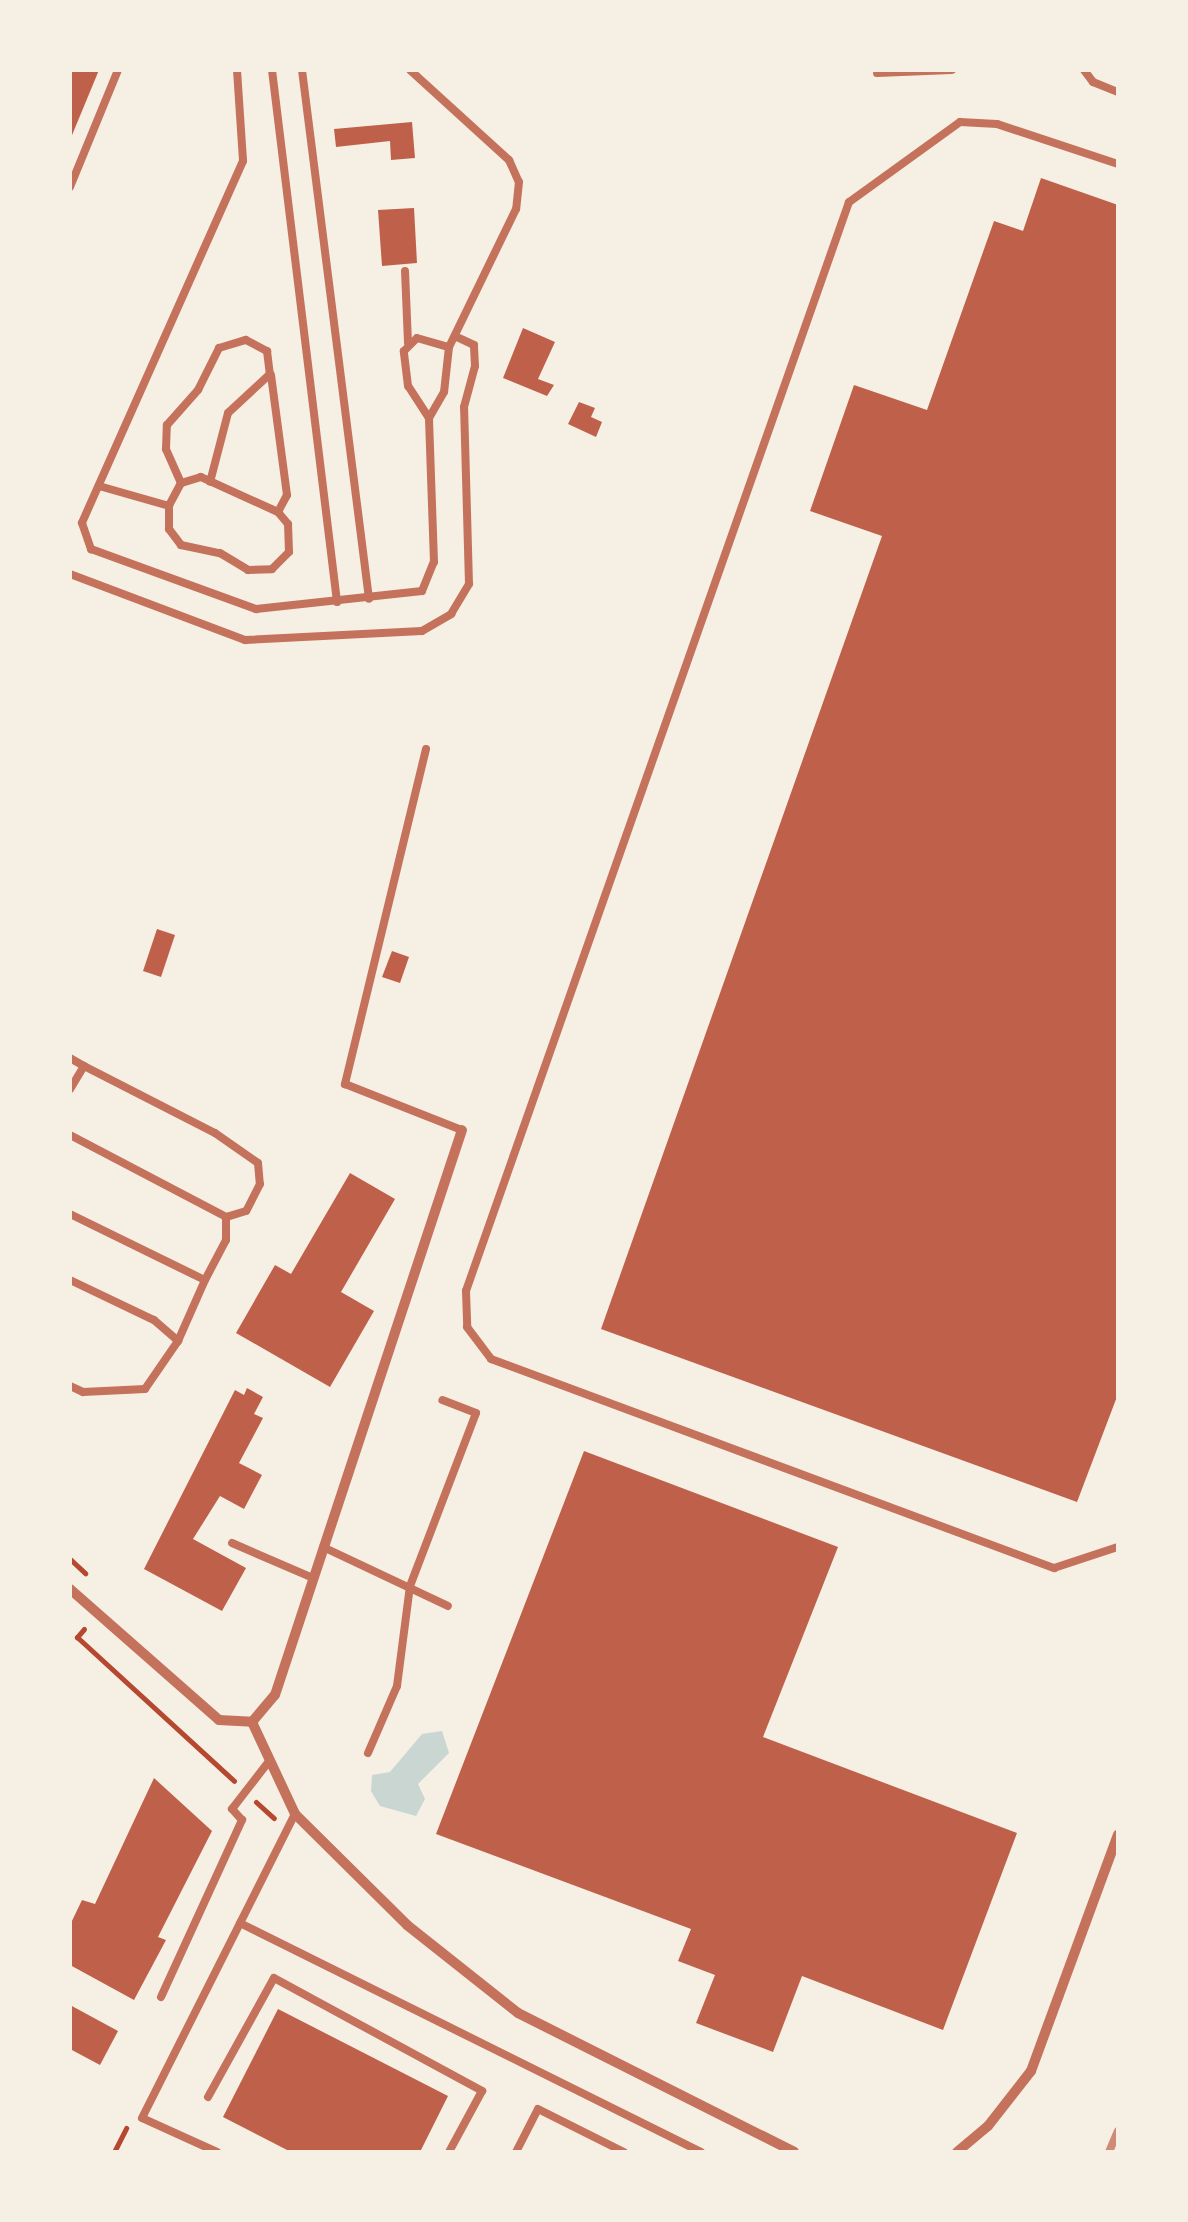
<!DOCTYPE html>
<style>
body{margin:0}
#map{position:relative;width:1188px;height:2222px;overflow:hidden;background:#f6efe4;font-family:Signika,sans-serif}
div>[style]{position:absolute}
.water>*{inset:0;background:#c9d6d2}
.building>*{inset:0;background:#bf614a}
.path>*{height:5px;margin:-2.5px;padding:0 2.5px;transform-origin:2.5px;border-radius:2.5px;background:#b5482f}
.service>*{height:8px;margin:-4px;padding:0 4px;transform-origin:4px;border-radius:4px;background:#c5725c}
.minor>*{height:10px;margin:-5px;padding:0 5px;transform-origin:5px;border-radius:5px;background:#c5725c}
.rail>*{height:8px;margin:-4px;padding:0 4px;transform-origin:4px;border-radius:4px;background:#cf8b77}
span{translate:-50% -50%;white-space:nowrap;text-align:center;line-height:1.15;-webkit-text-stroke:10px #f6efe4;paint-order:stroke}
.frame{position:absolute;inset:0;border:72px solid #f6efe4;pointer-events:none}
</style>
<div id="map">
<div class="water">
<div style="clip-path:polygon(442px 1731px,449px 1753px,418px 1784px,425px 1799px,416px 1816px,380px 1806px,371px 1791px,372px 1775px,390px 1772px,422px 1734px)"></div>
</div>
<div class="building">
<div style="clip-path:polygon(70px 70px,99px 70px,70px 140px)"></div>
<div style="clip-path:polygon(412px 122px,415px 158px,391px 160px,390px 141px,336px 147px,334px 129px)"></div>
<div style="clip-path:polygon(1041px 178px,1118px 205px,1118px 1394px,1077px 1502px,601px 1329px,882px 536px,810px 511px,854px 385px,927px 410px,994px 221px,1023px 231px)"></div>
<div style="clip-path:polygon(414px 208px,417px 263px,382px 266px,378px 210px)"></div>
<div style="clip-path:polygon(523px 328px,555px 342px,538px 379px,554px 385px,547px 396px,503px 378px)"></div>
<div style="clip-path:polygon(579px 402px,595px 408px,591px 417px,602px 422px,596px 437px,568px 424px)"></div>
<div style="clip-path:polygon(157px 929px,175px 935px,161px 977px,143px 971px)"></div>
<div style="clip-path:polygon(392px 951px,409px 957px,400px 983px,382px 977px)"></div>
<div style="clip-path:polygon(350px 1173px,395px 1199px,341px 1292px,374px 1311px,330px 1387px,236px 1333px,275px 1265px,291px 1274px)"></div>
<div style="clip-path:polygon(247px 1388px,263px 1397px,254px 1414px,263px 1418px,239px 1463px,262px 1475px,244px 1509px,220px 1496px,193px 1539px,246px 1568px,222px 1611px,144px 1569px,235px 1390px,244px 1395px)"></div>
<div style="clip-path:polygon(584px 1451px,838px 1547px,763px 1737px,1017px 1833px,943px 2030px,802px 1976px,773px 2052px,696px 2023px,715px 1975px,678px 1961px,691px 1929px,436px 1834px)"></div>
<div style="clip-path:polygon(154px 1778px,212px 1831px,158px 1937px,166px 1940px,134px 2000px,70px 1965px,70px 1925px,82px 1900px,95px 1904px)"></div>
<div style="clip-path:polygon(70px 2005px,118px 2031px,100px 2065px,70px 2049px)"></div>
<div style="clip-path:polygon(278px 2009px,448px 2096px,420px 2152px,291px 2152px,223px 2117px)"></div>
</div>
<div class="path">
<div style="left:70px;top:1559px;width:21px;rotate:43deg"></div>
<div style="left:84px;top:1629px;width:11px;rotate:131deg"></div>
<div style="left:77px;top:1637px;width:213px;rotate:42.5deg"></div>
<div style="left:256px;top:1802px;width:24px;rotate:42deg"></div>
<div style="left:114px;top:2152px;width:27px;rotate:-63deg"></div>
</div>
<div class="service">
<div style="left:237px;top:70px;width:91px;rotate:86.2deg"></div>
<div style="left:243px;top:161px;width:396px;rotate:114deg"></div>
<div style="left:82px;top:523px;width:28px;rotate:71deg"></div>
<div style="left:91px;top:549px;width:176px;rotate:20deg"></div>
<div style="left:256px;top:609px;width:167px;rotate:-6.2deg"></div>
<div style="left:422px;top:591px;width:31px;rotate:-68deg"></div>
<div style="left:434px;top:562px;width:144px;rotate:-92deg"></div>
<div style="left:429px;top:418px;width:38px;rotate:-123deg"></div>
<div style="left:408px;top:386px;width:35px;rotate:-97deg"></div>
<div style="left:404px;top:351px;width:18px;rotate:-45deg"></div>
<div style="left:417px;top:338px;width:33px;rotate:16deg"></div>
<div style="left:272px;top:70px;width:536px;rotate:83.03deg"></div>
<div style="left:302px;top:70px;width:533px;rotate:82.78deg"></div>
<div style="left:410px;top:70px;width:134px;rotate:42.3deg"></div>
<div style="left:509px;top:160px;width:24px;rotate:66deg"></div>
<div style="left:519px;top:182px;width:27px;rotate:96deg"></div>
<div style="left:516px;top:209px;width:153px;rotate:115.9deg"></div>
<div style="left:449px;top:347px;width:45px;rotate:96.3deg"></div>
<div style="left:444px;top:392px;width:30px;rotate:120deg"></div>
<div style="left:1084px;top:70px;width:15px;rotate:53deg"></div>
<div style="left:1093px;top:82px;width:27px;rotate:22deg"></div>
<div style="left:877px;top:73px;width:75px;rotate:-2.3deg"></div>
<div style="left:1118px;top:164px;width:127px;rotate:-161.7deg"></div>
<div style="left:997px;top:124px;width:37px;rotate:-177deg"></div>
<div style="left:960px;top:122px;width:137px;rotate:144.2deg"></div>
<div style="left:849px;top:202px;width:1154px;rotate:109.38deg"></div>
<div style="left:466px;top:1291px;width:36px;rotate:88deg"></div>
<div style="left:467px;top:1327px;width:40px;rotate:53deg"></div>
<div style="left:491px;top:1359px;width:601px;rotate:20.37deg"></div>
<div style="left:1054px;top:1568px;width:67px;rotate:-18.2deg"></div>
<div style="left:70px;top:187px;width:126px;rotate:-67.7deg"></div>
<div style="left:405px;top:271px;width:72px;rotate:87.6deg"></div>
<div style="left:271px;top:375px;width:121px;rotate:82.4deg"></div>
<div style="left:287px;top:495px;width:19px;rotate:118deg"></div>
<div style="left:181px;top:483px;width:37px;rotate:-114deg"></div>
<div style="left:166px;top:449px;width:24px;rotate:-88deg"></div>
<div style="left:167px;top:425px;width:47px;rotate:-48.5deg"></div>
<div style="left:198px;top:390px;width:47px;rotate:-63.4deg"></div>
<div style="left:219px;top:348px;width:28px;rotate:-17deg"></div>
<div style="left:246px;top:340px;width:24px;rotate:28deg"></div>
<div style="left:267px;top:351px;width:23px;rotate:83deg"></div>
<div style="left:270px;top:374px;width:57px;rotate:137.1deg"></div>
<div style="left:228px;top:413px;width:71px;rotate:104.6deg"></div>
<div style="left:99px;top:486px;width:73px;rotate:15.9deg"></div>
<div style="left:169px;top:506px;width:23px;rotate:90deg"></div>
<div style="left:169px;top:529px;width:20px;rotate:53deg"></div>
<div style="left:181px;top:545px;width:40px;rotate:12deg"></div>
<div style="left:220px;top:553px;width:33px;rotate:31deg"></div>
<div style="left:248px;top:570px;width:24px;rotate:-2deg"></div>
<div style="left:272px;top:569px;width:24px;rotate:-45deg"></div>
<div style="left:289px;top:552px;width:28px;rotate:-92deg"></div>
<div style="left:288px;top:524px;width:16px;rotate:-130deg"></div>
<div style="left:278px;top:512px;width:85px;rotate:-155.6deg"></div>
<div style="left:201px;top:477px;width:21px;rotate:163deg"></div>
<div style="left:181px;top:483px;width:26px;rotate:118deg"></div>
<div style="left:70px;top:574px;width:187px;rotate:20.7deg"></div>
<div style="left:245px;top:640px;width:177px;rotate:-2.9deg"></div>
<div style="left:422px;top:631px;width:34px;rotate:-30deg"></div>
<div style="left:451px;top:614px;width:35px;rotate:-59deg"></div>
<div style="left:469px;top:584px;width:177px;rotate:-91.6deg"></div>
<div style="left:464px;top:407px;width:42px;rotate:-75deg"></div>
<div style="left:475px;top:366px;width:21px;rotate:-93deg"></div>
<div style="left:474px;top:345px;width:21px;rotate:-155deg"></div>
<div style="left:426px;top:749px;width:345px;rotate:103.6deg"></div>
<div style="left:345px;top:1084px;width:126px;rotate:21.5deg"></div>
<div style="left:70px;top:1058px;width:16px;rotate:30deg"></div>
<div style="left:84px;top:1066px;width:27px;rotate:121deg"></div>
<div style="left:84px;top:1066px;width:147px;rotate:27.1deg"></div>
<div style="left:215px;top:1133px;width:52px;rotate:34.9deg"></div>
<div style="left:258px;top:1163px;width:21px;rotate:85deg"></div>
<div style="left:260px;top:1184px;width:30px;rotate:117deg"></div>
<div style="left:246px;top:1211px;width:21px;rotate:163deg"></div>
<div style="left:70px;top:1135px;width:176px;rotate:27.7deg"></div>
<div style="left:226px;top:1217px;width:23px;rotate:90deg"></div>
<div style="left:226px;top:1240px;width:45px;rotate:117.7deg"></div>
<div style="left:70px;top:1214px;width:150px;rotate:26.1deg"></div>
<div style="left:205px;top:1280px;width:67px;rotate:113.9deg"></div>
<div style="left:70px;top:1280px;width:93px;rotate:25.5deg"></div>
<div style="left:154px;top:1320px;width:32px;rotate:41deg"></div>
<div style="left:178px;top:1341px;width:58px;rotate:124.5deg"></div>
<div style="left:145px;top:1389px;width:62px;rotate:177.2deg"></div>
<div style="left:83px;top:1392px;width:14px;rotate:-155deg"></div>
<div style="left:232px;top:1543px;width:88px;rotate:23.4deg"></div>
<div style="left:323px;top:1547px;width:138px;rotate:25.3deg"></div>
<div style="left:368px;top:1753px;width:73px;rotate:-66.6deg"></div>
<div style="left:397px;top:1686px;width:101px;rotate:-82.6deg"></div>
<div style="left:410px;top:1586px;width:185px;rotate:-69.1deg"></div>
<div style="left:476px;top:1413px;width:36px;rotate:-159deg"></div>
<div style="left:240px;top:1923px;width:515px;rotate:26.42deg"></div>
<div style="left:161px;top:1997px;width:195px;rotate:-65.4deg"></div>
<div style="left:242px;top:1820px;width:15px;rotate:-132deg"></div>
<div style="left:232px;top:1809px;width:62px;rotate:-52.2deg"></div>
<div style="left:208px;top:2097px;width:136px;rotate:-61deg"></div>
<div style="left:274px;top:1978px;width:237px;rotate:28.5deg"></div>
<div style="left:482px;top:2091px;width:69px;rotate:118.4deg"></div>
<div style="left:217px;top:2152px;width:82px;rotate:-155.6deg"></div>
<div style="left:142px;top:2118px;width:340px;rotate:-63.3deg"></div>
<div style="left:516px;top:2152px;width:48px;rotate:-62.9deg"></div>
<div style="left:538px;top:2109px;width:96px;rotate:26.6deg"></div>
</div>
<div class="minor">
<div style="left:70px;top:1589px;width:198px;rotate:41.3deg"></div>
<div style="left:219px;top:1720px;width:33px;rotate:3deg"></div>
<div style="left:252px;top:1722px;width:102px;rotate:64.9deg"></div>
<div style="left:295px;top:1814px;width:158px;rotate:44.7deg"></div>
<div style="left:407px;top:1925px;width:142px;rotate:38.4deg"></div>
<div style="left:518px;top:2013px;width:309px;rotate:26.7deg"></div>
<div style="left:252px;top:1722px;width:35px;rotate:-50deg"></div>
<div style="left:275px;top:1695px;width:595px;rotate:-71.69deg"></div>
<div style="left:957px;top:2152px;width:40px;rotate:-40deg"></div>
<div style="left:988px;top:2126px;width:70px;rotate:-52deg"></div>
<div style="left:1031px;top:2071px;width:252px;rotate:-69.8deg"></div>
</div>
<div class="rail">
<div style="left:1109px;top:2152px;width:23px;rotate:-67deg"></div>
</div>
<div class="frame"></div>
</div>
